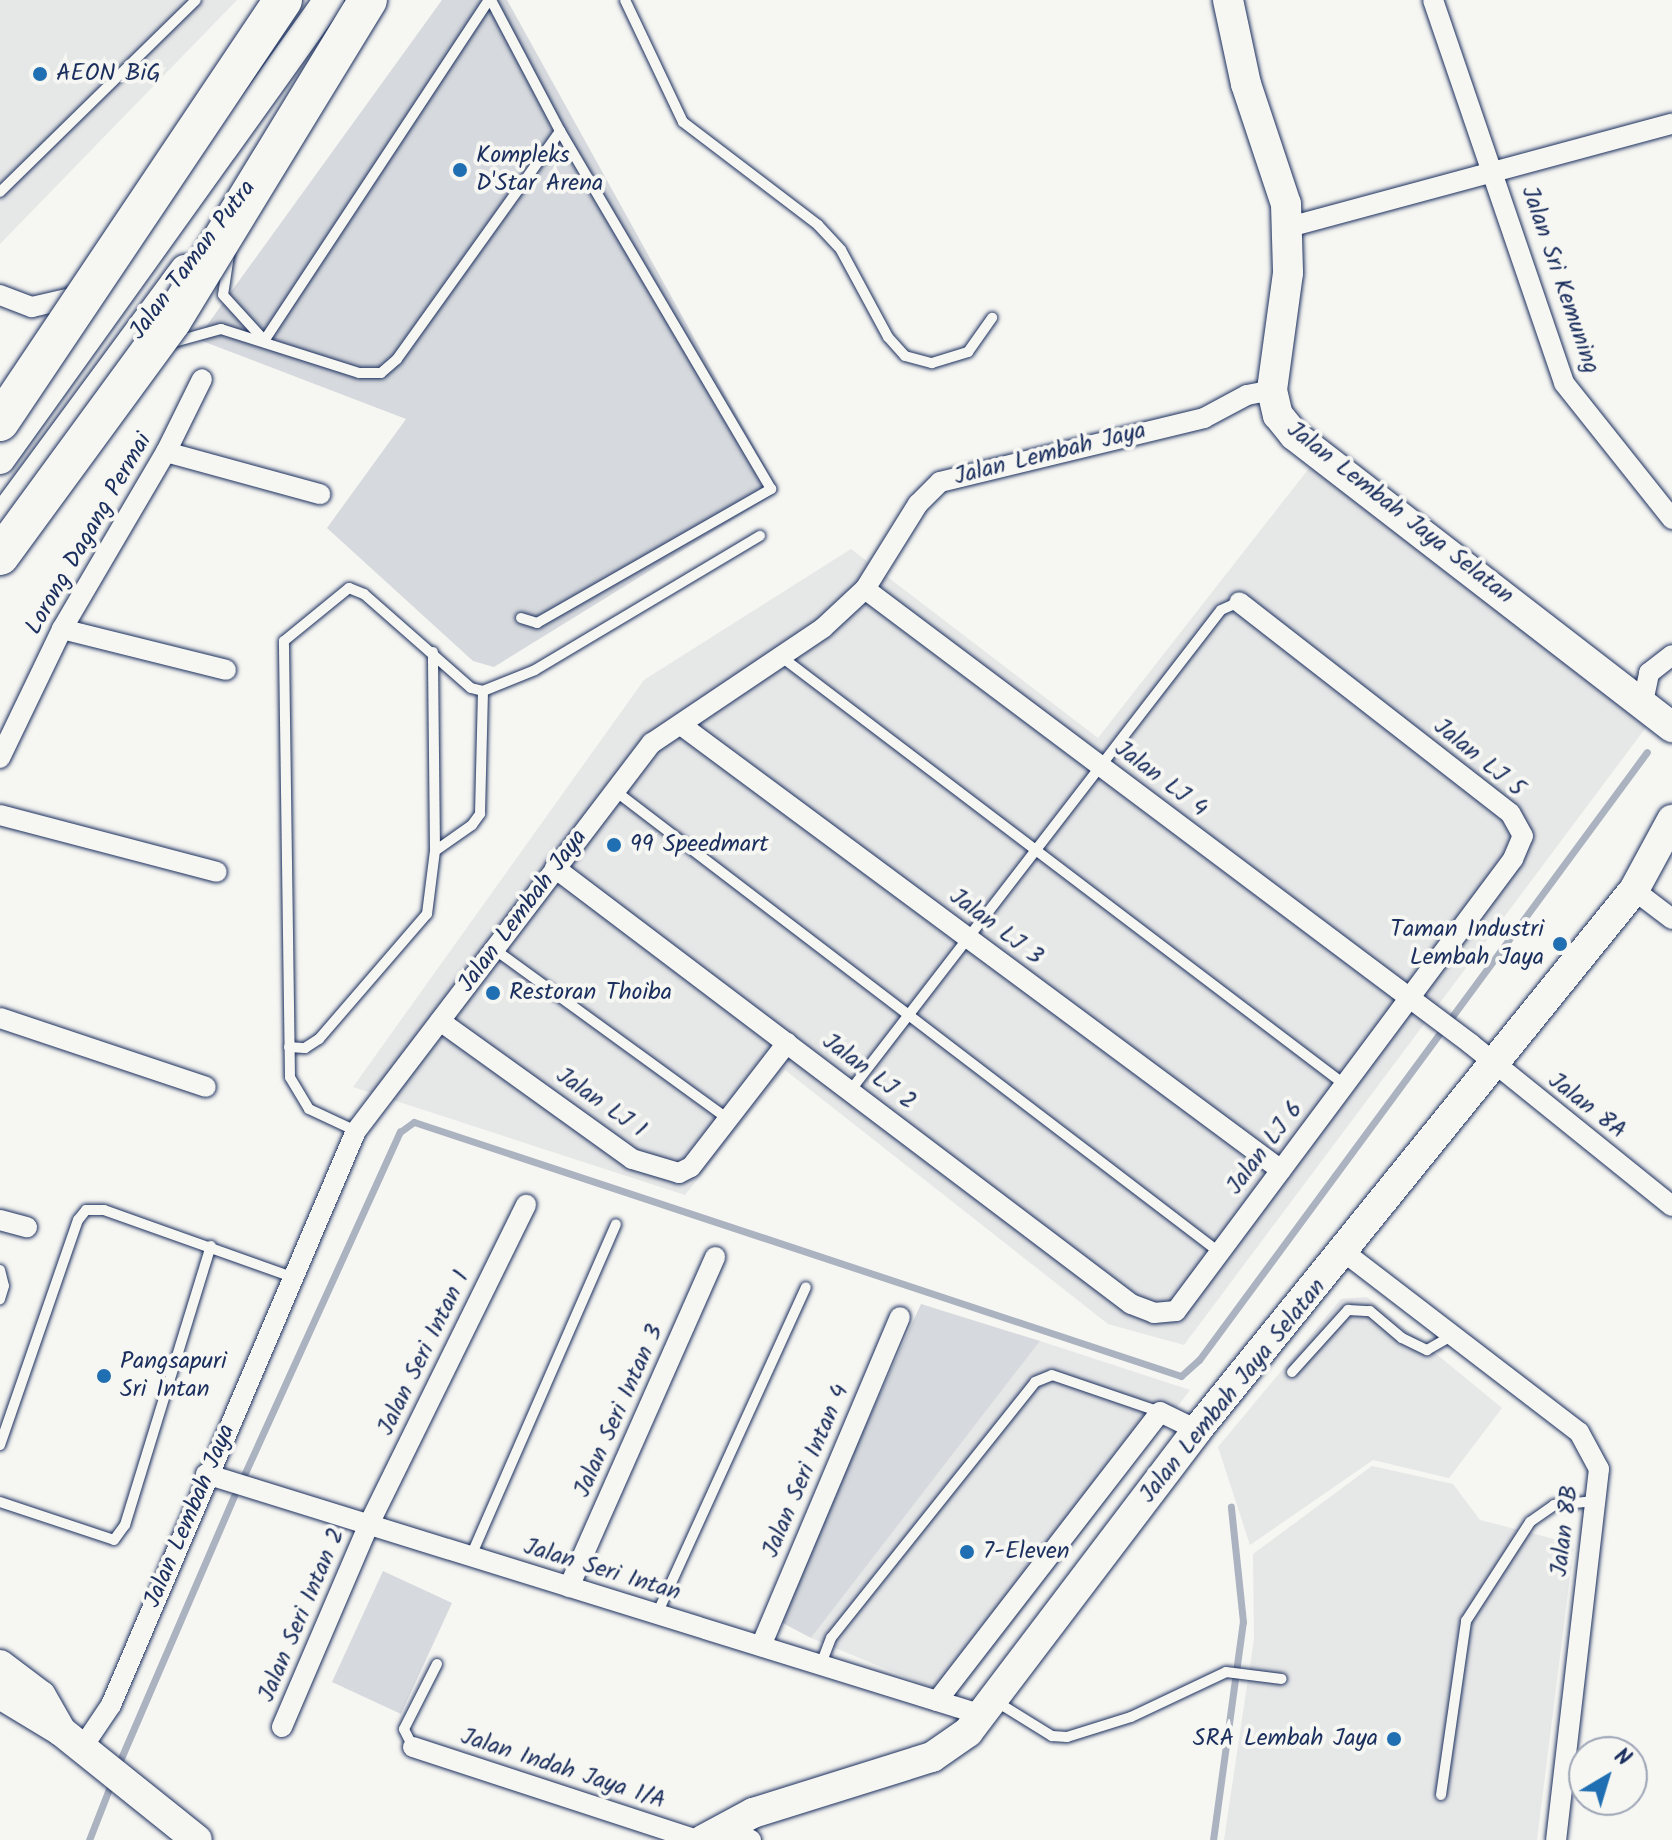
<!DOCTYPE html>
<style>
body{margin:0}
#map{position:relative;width:1672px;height:1840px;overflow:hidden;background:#f6f6f2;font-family:Kalam,sans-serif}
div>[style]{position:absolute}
.built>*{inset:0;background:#e6e7e7}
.green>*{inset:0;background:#d6d9dd}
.stream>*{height:7px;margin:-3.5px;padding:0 3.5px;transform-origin:3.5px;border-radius:3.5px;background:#abb2c0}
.roads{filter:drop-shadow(0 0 2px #1b2f5e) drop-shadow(0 0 2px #1b2f5e)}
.lane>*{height:10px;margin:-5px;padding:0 5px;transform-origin:5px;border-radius:5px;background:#f6f6f2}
.street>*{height:20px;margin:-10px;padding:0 10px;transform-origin:10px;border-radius:10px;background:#f6f6f2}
.secondary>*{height:30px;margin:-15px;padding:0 15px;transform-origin:15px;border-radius:15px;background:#f6f6f2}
.bridges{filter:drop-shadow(0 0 2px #1b2f5e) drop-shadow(0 0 2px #1b2f5e)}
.highway-bridge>*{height:38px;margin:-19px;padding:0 19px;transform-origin:19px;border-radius:19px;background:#f6f6f2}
.dots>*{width:22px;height:22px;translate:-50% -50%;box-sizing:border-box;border:4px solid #f6f6f2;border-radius:50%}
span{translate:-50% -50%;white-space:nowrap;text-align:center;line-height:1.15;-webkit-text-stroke:8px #f6f6f2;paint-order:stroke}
.poi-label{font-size:24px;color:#1b2f5e}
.left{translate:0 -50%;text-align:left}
.right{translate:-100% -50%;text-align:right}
.street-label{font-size:24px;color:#1b2f5e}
.north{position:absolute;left:1568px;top:1736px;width:80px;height:80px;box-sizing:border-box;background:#f6f6f2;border:2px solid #9ea6b7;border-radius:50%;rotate:38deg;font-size:22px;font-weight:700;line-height:32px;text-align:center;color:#1b2f5e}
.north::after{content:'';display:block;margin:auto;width:28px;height:36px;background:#1f6fb2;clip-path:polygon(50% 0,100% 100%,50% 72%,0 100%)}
</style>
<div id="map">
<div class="built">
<div style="clip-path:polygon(0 0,237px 0,0 244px)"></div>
<div style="clip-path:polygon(1310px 467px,1647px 726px,1184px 1345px,1108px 1324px,785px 1070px,685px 1195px,353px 1087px,644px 680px,851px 549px,1098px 738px)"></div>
<div style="clip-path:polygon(1367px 1297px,1502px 1408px,1449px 1478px,1373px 1460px,1250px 1545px,1218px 1447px,1341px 1299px)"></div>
<div style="clip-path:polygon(1040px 1341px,1190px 1390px,956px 1698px,811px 1638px)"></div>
<div style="clip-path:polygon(1372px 1466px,1453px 1484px,1480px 1520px,1574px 1544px,1537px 1840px,1224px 1840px,1254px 1639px,1253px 1554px)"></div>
</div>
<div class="green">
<div style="clip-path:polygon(442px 0,507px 0,779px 491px,494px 667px,473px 661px,327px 528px,406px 419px,197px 339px)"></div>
<div style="clip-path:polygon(921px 1304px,1040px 1341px,811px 1638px,777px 1620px)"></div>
<div style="clip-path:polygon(383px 1571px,452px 1603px,401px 1714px,332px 1682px)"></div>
</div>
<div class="stream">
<div style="left:245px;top:1473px;width:375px;rotate:-65.6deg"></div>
<div style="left:400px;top:1132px;width:17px;rotate:-36deg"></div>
<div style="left:414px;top:1122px;width:808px;rotate:18.32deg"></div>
<div style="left:1181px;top:1376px;width:24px;rotate:-42deg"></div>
<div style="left:1199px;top:1360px;width:755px;rotate:-53.62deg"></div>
<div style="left:119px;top:1763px;width:291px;rotate:-66.7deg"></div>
<div style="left:89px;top:1840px;width:55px;rotate:-68.6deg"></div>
<div style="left:1213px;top:1840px;width:220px;rotate:-82.2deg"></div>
<div style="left:1243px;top:1622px;width:116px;rotate:-96deg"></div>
</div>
<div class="roads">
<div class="lane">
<div style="left:625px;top:0;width:135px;rotate:64.6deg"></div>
<div style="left:683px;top:122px;width:170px;rotate:37.3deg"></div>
<div style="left:818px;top:225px;width:34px;rotate:47deg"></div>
<div style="left:841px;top:250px;width:99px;rotate:61.6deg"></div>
<div style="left:888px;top:337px;width:25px;rotate:48deg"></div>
<div style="left:905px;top:356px;width:28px;rotate:15deg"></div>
<div style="left:932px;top:363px;width:38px;rotate:-17deg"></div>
<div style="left:968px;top:352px;width:42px;rotate:-54.8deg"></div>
<div style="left:0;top:192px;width:274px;rotate:-44.4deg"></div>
<div style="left:229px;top:255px;width:40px;rotate:98.5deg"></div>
<div style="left:223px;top:295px;width:59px;rotate:47.7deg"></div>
<div style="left:264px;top:341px;width:409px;rotate:-56.6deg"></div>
<div style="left:174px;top:342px;width:49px;rotate:-15.5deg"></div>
<div style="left:221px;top:329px;width:145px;rotate:17.7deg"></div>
<div style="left:359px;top:373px;width:22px"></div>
<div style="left:381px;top:373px;width:21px;rotate:-41deg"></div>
<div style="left:397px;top:359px;width:280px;rotate:-54.4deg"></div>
<div style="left:560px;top:131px;width:148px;rotate:-117.8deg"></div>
<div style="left:521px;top:618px;width:17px;rotate:17deg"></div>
<div style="left:537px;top:623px;width:270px;rotate:-29.8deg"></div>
<div style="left:771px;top:489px;width:416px;rotate:-120.5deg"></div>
<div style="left:779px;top:655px;width:711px;rotate:37.22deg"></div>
<div style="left:614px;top:790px;width:761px;rotate:37.37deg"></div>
<div style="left:435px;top:851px;width:45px;rotate:-35.1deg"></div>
<div style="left:472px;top:825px;width:14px;rotate:-54deg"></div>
<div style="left:480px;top:814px;width:123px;rotate:-88.6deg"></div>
<div style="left:494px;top:949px;width:289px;rotate:36deg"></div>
<div style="left:289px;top:1047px;width:16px;rotate:4deg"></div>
<div style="left:305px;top:1048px;width:17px;rotate:-33deg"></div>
<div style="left:319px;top:1039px;width:165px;rotate:-49.2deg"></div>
<div style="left:427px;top:914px;width:64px;rotate:-82.8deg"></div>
<div style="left:435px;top:851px;width:199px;rotate:-90.6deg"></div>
<div style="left:850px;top:1091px;width:607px;rotate:-52.36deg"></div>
<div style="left:1221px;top:610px;width:20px;rotate:-24deg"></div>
<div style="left:356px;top:1131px;width:52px;rotate:-154.9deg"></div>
<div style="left:309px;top:1109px;width:37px;rotate:-121deg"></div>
<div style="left:290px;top:1077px;width:436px;rotate:-90.8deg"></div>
<div style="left:284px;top:641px;width:84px;rotate:-39.2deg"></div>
<div style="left:349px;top:588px;width:16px;rotate:22deg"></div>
<div style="left:364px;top:594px;width:142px;rotate:41.3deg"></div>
<div style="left:471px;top:688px;width:12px;rotate:14deg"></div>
<div style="left:483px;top:691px;width:56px;rotate:-22deg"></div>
<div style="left:535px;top:670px;width:262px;rotate:-30.8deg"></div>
<div style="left:0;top:1270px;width:16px;rotate:76deg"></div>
<div style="left:4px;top:1286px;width:14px;rotate:107deg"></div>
<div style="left:1292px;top:1372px;width:84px;rotate:-47.9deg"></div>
<div style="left:1348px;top:1310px;width:22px;rotate:3deg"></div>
<div style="left:1370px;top:1311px;width:42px;rotate:40.2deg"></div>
<div style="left:1402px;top:1338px;width:28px;rotate:26deg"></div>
<div style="left:1427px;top:1350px;width:30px;rotate:-30deg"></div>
<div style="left:0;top:1445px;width:238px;rotate:-70.9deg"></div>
<div style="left:78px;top:1220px;width:13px;rotate:-51deg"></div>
<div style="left:86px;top:1210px;width:18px"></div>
<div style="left:104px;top:1210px;width:200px;rotate:19.6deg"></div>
<div style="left:0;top:1502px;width:120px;rotate:18.4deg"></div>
<div style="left:114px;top:1540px;width:19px;rotate:-54deg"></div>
<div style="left:125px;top:1525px;width:292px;rotate:-72.9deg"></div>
<div style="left:471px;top:1556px;width:362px;rotate:-66.4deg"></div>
<div style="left:657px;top:1614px;width:359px;rotate:-65.5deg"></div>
<div style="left:821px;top:1664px;width:28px;rotate:-69deg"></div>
<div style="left:831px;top:1638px;width:327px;rotate:-51.4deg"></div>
<div style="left:1035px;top:1382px;width:18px;rotate:-22deg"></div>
<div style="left:1052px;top:1375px;width:114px;rotate:18.9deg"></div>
<div style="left:997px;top:1702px;width:65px;rotate:31.7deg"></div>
<div style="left:1052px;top:1736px;width:15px;rotate:4deg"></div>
<div style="left:1067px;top:1737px;width:67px;rotate:-17.4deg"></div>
<div style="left:1131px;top:1717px;width:105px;rotate:-25.3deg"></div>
<div style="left:1226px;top:1672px;width:56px;rotate:7.1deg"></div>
<div style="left:413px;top:1747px;width:20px;rotate:-117deg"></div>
<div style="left:404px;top:1729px;width:73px;rotate:-63.1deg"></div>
<div style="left:1441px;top:1795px;width:176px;rotate:-81.8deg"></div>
<div style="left:1466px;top:1621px;width:118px;rotate:-57.1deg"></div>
<div style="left:1530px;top:1522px;width:29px;rotate:-35deg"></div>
<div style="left:1554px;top:1505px;width:41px;rotate:-5.6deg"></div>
</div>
<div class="street">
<div style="left:1433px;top:0;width:405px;rotate:71.1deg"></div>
<div style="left:1564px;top:383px;width:174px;rotate:51.5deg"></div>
<div style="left:1289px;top:227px;width:397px;rotate:-15.1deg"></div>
<div style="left:0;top:295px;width:34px;rotate:21deg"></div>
<div style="left:32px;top:307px;width:49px;rotate:-12.9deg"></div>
<div style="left:166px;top:452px;width:160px;rotate:15.3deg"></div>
<div style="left:865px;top:589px;width:758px;rotate:36.9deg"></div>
<div style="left:1471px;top:1044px;width:258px;rotate:38.9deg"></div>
<div style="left:62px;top:629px;width:169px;rotate:14deg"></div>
<div style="left:1643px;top:702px;width:30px;rotate:-78deg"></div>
<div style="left:1649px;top:673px;width:29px;rotate:-38deg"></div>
<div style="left:681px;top:725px;width:747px;rotate:36.56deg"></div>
<div style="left:0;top:758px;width:143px;rotate:-64.3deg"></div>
<div style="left:62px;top:629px;width:205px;rotate:-59.6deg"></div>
<div style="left:166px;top:452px;width:81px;rotate:-63.7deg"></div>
<div style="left:0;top:815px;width:224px;rotate:14.7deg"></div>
<div style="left:555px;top:868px;width:722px;rotate:37.12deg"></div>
<div style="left:1131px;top:1304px;width:25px;rotate:21deg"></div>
<div style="left:1154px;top:1313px;width:22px;rotate:-5deg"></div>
<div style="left:1176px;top:1311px;width:564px;rotate:-53.29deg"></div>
<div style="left:1513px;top:859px;width:25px;rotate:-67deg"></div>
<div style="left:1523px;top:836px;width:26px;rotate:-119deg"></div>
<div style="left:1510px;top:813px;width:343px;rotate:-142.1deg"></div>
<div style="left:1634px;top:890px;width:48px;rotate:37.3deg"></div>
<div style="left:0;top:1018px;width:217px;rotate:18.5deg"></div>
<div style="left:440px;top:1021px;width:236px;rotate:35.7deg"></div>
<div style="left:632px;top:1159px;width:49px;rotate:16.6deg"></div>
<div style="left:679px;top:1173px;width:13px;rotate:-27deg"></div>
<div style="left:691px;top:1167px;width:157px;rotate:-52.3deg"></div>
<div style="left:0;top:1220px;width:28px;rotate:15deg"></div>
<div style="left:1344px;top:1252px;width:296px;rotate:37.5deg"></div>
<div style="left:1579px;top:1432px;width:42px;rotate:61.6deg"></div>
<div style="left:1599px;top:1469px;width:373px;rotate:96.6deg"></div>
<div style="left:206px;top:1474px;width:813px;rotate:17.25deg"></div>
<div style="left:569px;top:1587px;width:361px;rotate:-66.1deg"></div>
<div style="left:761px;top:1646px;width:357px;rotate:-67.1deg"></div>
<div style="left:937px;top:1701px;width:365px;rotate:-52.3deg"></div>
<div style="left:1160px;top:1412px;width:41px;rotate:25.9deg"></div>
<div style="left:282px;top:1727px;width:221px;rotate:-66.8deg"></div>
<div style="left:369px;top:1524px;width:356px;rotate:-63.8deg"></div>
<div style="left:413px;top:1747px;width:299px;rotate:18.1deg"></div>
<div style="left:82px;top:1748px;width:52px;rotate:-56deg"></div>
<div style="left:111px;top:1705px;width:624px;rotate:-66.89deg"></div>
<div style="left:356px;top:1131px;width:488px;rotate:-52.7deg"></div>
<div style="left:652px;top:743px;width:206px;rotate:-33.9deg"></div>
<div style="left:823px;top:628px;width:57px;rotate:-42.9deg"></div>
<div style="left:865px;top:589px;width:100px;rotate:-58.1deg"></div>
<div style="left:918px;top:504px;width:31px;rotate:-45deg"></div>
<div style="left:940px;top:482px;width:272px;rotate:-13.6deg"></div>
<div style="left:1204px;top:418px;width:49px;rotate:-28.1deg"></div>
<div style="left:1247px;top:395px;width:25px;rotate:-11deg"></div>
<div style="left:723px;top:1827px;width:31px;rotate:25deg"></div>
</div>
<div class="secondary">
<div style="left:1228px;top:0;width:86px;rotate:77.9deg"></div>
<div style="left:1246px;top:84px;width:126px;rotate:71.6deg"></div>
<div style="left:1286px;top:204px;width:69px;rotate:88.3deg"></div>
<div style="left:1288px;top:273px;width:118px;rotate:97.8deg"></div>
<div style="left:1272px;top:390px;width:26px;rotate:77deg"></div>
<div style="left:1278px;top:415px;width:26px;rotate:51deg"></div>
<div style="left:1294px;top:435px;width:478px;rotate:37.7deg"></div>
<div style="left:0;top:459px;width:565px;rotate:-54.37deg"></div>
<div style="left:0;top:521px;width:312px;rotate:-53.6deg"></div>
<div style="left:0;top:1665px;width:51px;rotate:37.1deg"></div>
<div style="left:41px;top:1696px;width:40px;rotate:60.3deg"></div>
<div style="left:0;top:1694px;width:71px;rotate:31.2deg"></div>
<div style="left:61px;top:1731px;width:174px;rotate:38.7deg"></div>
<div style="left:703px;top:1840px;width:57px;rotate:-28.4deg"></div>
<div style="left:753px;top:1813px;width:188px;rotate:-17.4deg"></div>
<div style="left:932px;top:1757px;width:44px;rotate:-34.8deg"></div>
<div style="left:968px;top:1732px;width:379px;rotate:-52.8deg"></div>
<div style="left:1197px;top:1430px;width:695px;rotate:-51.02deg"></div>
<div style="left:1634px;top:890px;width:80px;rotate:-61.5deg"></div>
</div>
</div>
<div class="bridges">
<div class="highway-bridge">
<div style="left:0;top:422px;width:508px;rotate:-56.15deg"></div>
<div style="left:0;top:556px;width:291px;rotate:-53.8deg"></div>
<div style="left:172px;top:321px;width:376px;rotate:-58.6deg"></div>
</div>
</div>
<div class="dots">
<div style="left:40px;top:74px;background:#1f6fb2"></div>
<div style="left:460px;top:170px;background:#1f6fb2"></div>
<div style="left:614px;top:845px;background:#1f6fb2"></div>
<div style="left:1560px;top:944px;background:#1f6fb2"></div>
<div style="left:493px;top:993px;background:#1f6fb2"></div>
<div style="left:104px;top:1376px;background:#1f6fb2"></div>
<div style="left:967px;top:1552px;background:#1f6fb2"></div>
<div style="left:1394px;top:1739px;background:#1f6fb2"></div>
</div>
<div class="poi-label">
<span class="left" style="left:56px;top:74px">AEON BiG</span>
<span class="left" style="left:476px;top:170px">Kompleks<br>D'Star Arena</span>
<span class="left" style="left:630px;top:845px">99 Speedmart</span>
<span class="right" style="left:1544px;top:944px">Taman Industri<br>Lembah Jaya</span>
<span class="left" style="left:509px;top:993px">Restoran Thoiba</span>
<span class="left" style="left:120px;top:1376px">Pangsapuri<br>Sri Intan</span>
<span class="left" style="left:983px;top:1552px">7-Eleven</span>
<span class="right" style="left:1378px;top:1739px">SRA Lembah Jaya</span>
</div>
<div class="street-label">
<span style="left:193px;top:260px;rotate:-53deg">Jalan Taman Putra</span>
<span style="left:1560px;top:280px;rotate:71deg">Jalan Sri Kemuning</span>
<span style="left:1050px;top:454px;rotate:-14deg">Jalan Lembah Jaya</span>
<span style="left:1400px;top:513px;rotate:38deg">Jalan Lembah Jaya Selatan</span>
<span style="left:89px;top:534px;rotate:-60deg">Lorong Dagang Permai</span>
<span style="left:1479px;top:758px;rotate:39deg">Jalan LJ 5</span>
<span style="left:1161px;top:779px;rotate:37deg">Jalan LJ 4</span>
<span style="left:523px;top:911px;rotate:-53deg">Jalan Lembah Jaya</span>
<span style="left:996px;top:927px;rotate:37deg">Jalan LJ 3</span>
<span style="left:869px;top:1072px;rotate:37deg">Jalan LJ 2</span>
<span style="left:601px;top:1103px;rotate:35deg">Jalan LJ 1</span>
<span style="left:1587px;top:1106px;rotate:38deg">Jalan 8A</span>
<span style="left:1265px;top:1148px;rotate:-53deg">Jalan LJ 6</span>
<span style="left:424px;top:1353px;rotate:-64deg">Jalan Seri Intan 1</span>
<span style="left:1233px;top:1391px;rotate:-51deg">Jalan Lembah Jaya Selatan</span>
<span style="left:619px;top:1411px;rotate:-66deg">Jalan Seri Intan 3</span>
<span style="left:806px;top:1471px;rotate:-67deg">Jalan Seri Intan 4</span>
<span style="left:190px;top:1516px;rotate:-67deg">Jalan Lembah Jaya</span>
<span style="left:1565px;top:1531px;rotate:-83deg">Jalan 8B</span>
<span style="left:602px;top:1570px;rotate:17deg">Jalan Seri Intan</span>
<span style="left:302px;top:1615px;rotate:-67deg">Jalan Seri Intan 2</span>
<span style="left:563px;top:1769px;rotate:18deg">Jalan Indah Jaya 1/A</span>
</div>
<div class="north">N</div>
</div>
